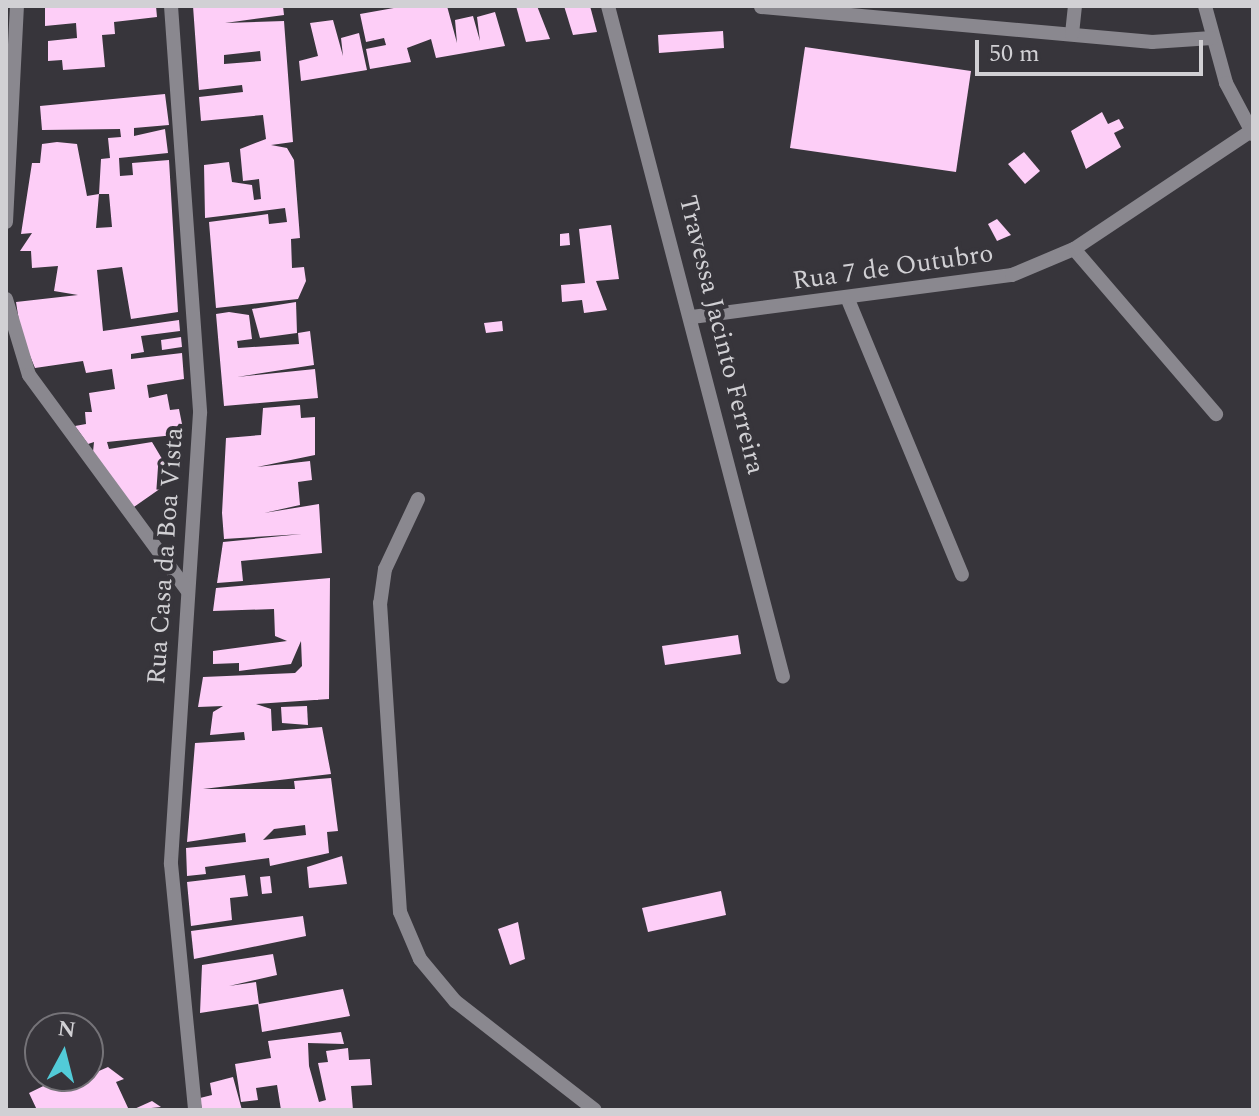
<!DOCTYPE html>
<style>
body{margin:0}
#map{position:relative;width:1259px;height:1116px;overflow:hidden;background:#37353b;font-family:Spectral,serif}
div>[style]{position:absolute}
.building>*{inset:0;background:#fdcef7}
.minor>*{height:14px;margin:-7px;padding:0 7px;transform-origin:7px;border-radius:7px;background:#8a888f}
span{translate:-50% -50%;white-space:nowrap;text-align:center;line-height:1.15;-webkit-text-stroke:8px #37353b;paint-order:stroke}
.street-label{font-size:26px;color:#d1d0d4}
.frame{position:absolute;inset:0;border:8px solid #d1d0d4;pointer-events:none}
.north{position:absolute;left:24px;top:1012px;width:80px;height:80px;box-sizing:border-box;background:#37353b;border:2px solid #757378;border-radius:50%;rotate:7deg;font-size:22px;font-weight:700;line-height:32px;text-align:center;color:#d1d0d4}
.north::after{content:'';display:block;margin:auto;width:28px;height:36px;background:#52cbd8;clip-path:polygon(50% 0,100% 100%,50% 72%,0 100%)}
.scale{position:absolute;left:975px;top:40px;width:228px;height:36px;box-sizing:border-box;border:4px solid #d1d0d4;border-top:0;padding-left:10px;font-size:24px;line-height:28px;white-space:nowrap;color:#d1d0d4;-webkit-text-stroke:6px #37353b;paint-order:stroke}
</style>
<div id="map">
<div class="building">
<div style="clip-path:polygon(156px 6px,157px 17px,114px 22px,115px 34px,102px 35px,105px 67px,63px 70px,62px 60px,48px 61px,48px 41px,77px 38px,76px 23px,45px 26px,45px 7px)"></div>
<div style="clip-path:polygon(evenodd,193px 6px,283px 6px,284px 15px,225px 23px,284px 21px,293px 142px,271px 145px,287px 148px,294px 160px,300px 238px,291px 239px,292px 268px,304px 267px,306px 281px,298px 299px,216px 308px,209px 222px,268px 214px,269px 224px,287px 222px,285px 208px,205px 218px,204px 165px,229px 162px,232px 182px,252px 185px,254px 200px,261px 199px,259px 179px,243px 181px,240px 149px,266px 139px,263px 115px,201px 121px,199px 97px,243px 92px,242px 85px,199px 90px,193px 6px,260px 51px,261px 61px,224px 64px,224px 55px,260px 51px)"></div>
<div style="clip-path:polygon(405px 6px,447px 6px,457px 43px,455px 20px,473px 16px,480px 41px,477px 17px,495px 12px,505px 46px,436px 58px,431px 39px,407px 48px,411px 62px,370px 69px,366px 49px,386px 45px,384px 38px,366px 42px,360px 14px)"></div>
<div style="clip-path:polygon(516px 6px,537px 6px,550px 39px,526px 42px)"></div>
<div style="clip-path:polygon(564px 6px,590px 6px,597px 32px,573px 35px)"></div>
<div style="clip-path:polygon(333px 20px,343px 56px,341px 38px,359px 33px,367px 70px,301px 81px,299px 61px,318px 56px,310px 23px)"></div>
<div style="clip-path:polygon(723px 31px,724px 48px,659px 53px,658px 35px)"></div>
<div style="clip-path:polygon(805px 47px,971px 71px,956px 172px,790px 148px)"></div>
<div style="clip-path:polygon(165px 94px,169px 125px,134px 128px,134px 136px,165px 129px,168px 153px,119px 158px,120px 176px,133px 175px,132px 163px,169px 160px,178px 312px,131px 319px,122px 267px,97px 270px,103px 331px,179px 320px,180px 331px,141px 336px,144px 352px,131px 354px,131px 359px,182px 353px,184px 379px,147px 385px,149px 398px,167px 394px,170px 410px,179px 409px,184px 434px,107px 442px,109px 449px,152px 442px,174px 479px,131px 509px,93px 452px,94px 442px,88px 444px,75px 426px,86px 424px,85px 412px,92px 412px,89px 393px,115px 389px,112px 369px,86px 373px,83px 361px,35px 368px,21px 334px,16px 302px,78px 295px,54px 291px,58px 266px,32px 268px,31px 251px,20px 251px,32px 233px,21px 234px,32px 163px,40px 163px,42px 144px,57px 142px,77px 144px,87px 196px,99px 194px,96px 228px,112px 227px,109px 194px,99px 194px,101px 159px,110px 158px,108px 138px,121px 137px,120px 129px,42px 130px,40px 106px)"></div>
<div style="clip-path:polygon(1102px 112px,1108px 124px,1119px 119px,1124px 128px,1114px 133px,1121px 147px,1086px 169px,1071px 131px)"></div>
<div style="clip-path:polygon(1024px 152px,1040px 171px,1025px 184px,1008px 164px)"></div>
<div style="clip-path:polygon(997px 219px,1011px 235px,997px 241px,988px 224px)"></div>
<div style="clip-path:polygon(611px 225px,619px 279px,596px 281px,607px 310px,584px 313px,582px 300px,562px 302px,561px 285px,585px 283px,579px 229px)"></div>
<div style="clip-path:polygon(569px 233px,570px 245px,560px 246px,560px 234px)"></div>
<div style="clip-path:polygon(296px 302px,297px 333px,260px 338px,252px 309px)"></div>
<div style="clip-path:polygon(229px 312px,249px 315px,252px 339px,237px 341px,238px 348px,299px 344px,298px 333px,310px 331px,314px 365px,237px 377px,315px 369px,318px 398px,224px 406px,216px 314px)"></div>
<div style="clip-path:polygon(502px 321px,503px 331px,486px 333px,484px 323px)"></div>
<div style="clip-path:polygon(181px 337px,182px 347px,162px 350px,161px 340px)"></div>
<div style="clip-path:polygon(300px 405px,301px 418px,315px 417px,315px 455px,257px 467px,310px 461px,312px 480px,298px 482px,300px 505px,264px 513px,319px 504px,322px 553px,241px 561px,243px 581px,217px 583px,223px 542px,302px 534px,224px 539px,222px 513px,226px 438px,261px 435px,263px 408px)"></div>
<div style="clip-path:polygon(evenodd,330px 578px,329px 699px,256px 704px,271px 709px,272px 731px,322px 727px,331px 774px,203px 789px,295px 789px,294px 781px,331px 778px,338px 831px,327px 832px,329px 853px,270px 866px,269px 858px,205px 867px,206px 874px,187px 876px,186px 848px,246px 842px,245px 833px,187px 842px,195px 743px,245px 740px,244px 732px,210px 735px,213px 712px,223px 706px,198px 707px,203px 677px,295px 673px,302px 666px,301px 641px,291px 664px,239px 671px,239px 663px,213px 664px,213px 651px,287px 641px,275px 636px,274px 609px,213px 611px,216px 588px,330px 578px,305px 825px,306px 835px,263px 840px,274px 829px,305px 825px)"></div>
<div style="clip-path:polygon(738px 635px,741px 654px,665px 665px,662px 646px)"></div>
<div style="clip-path:polygon(307px 706px,308px 725px,282px 723px,281px 707px)"></div>
<div style="clip-path:polygon(342px 856px,347px 884px,309px 888px,307px 867px)"></div>
<div style="clip-path:polygon(245px 875px,248px 896px,230px 898px,232px 920px,191px 926px,187px 882px)"></div>
<div style="clip-path:polygon(270px 876px,272px 893px,262px 894px,260px 877px)"></div>
<div style="clip-path:polygon(721px 891px,726px 915px,648px 932px,642px 908px)"></div>
<div style="clip-path:polygon(303px 916px,306px 936px,194px 959px,191px 931px)"></div>
<div style="clip-path:polygon(518px 922px,525px 959px,510px 965px,498px 929px)"></div>
<div style="clip-path:polygon(273px 954px,277px 975px,229px 986px,256px 982px,259px 1004px,343px 989px,350px 1016px,262px 1032px,258px 1004px,200px 1013px,202px 965px)"></div>
<div style="clip-path:polygon(341px 1032px,344px 1044px,308px 1043px,309px 1066px,319px 1102px,326px 1100px,318px 1063px,328px 1062px,326px 1051px,348px 1048px,349px 1060px,370px 1059px,372px 1085px,351px 1086px,353px 1110px,281px 1110px,277px 1085px,256px 1088px,258px 1100px,241px 1102px,235px 1064px,271px 1058px,268px 1041px)"></div>
<div style="clip-path:polygon(88px 1065px,92px 1074px,108px 1067px,124px 1079px,116px 1082px,129px 1110px,37px 1110px,29px 1093px,64px 1076px,88px 1076px)"></div>
<div style="clip-path:polygon(233px 1077px,242px 1110px,202px 1110px,200px 1098px,212px 1095px,210px 1083px)"></div>
<div style="clip-path:polygon(152px 1101px,161px 1107px,132px 1110px)"></div>
</div>
<div class="minor">
<div style="left:171px;top:6px;width:408px;rotate:85.9deg"></div>
<div style="left:200px;top:413px;width:452px;rotate:93.7deg"></div>
<div style="left:171px;top:864px;width:246px;rotate:84.4deg"></div>
<div style="left:608px;top:6px;width:693px;rotate:75.38deg"></div>
<div style="left:1205px;top:6px;width:80px;rotate:74.7deg"></div>
<div style="left:1226px;top:83px;width:58px;rotate:62.1deg"></div>
<div style="left:761px;top:7px;width:393px;rotate:5.1deg"></div>
<div style="left:1152px;top:42px;width:60px;rotate:-3.8deg"></div>
<div style="left:1072px;top:34px;width:28px;rotate:-84deg"></div>
<div style="left:6px;top:222px;width:216px;rotate:-87.1deg"></div>
<div style="left:1074px;top:249px;width:218px;rotate:49.3deg"></div>
<div style="left:6px;top:299px;width:79px;rotate:73.2deg"></div>
<div style="left:29px;top:375px;width:267px;rotate:53.7deg"></div>
<div style="left:849px;top:302px;width:295px;rotate:67.5deg"></div>
<div style="left:692px;top:317px;width:323px;rotate:-7.5deg"></div>
<div style="left:1012px;top:275px;width:67px;rotate:-22.8deg"></div>
<div style="left:1074px;top:249px;width:213px;rotate:-33.7deg"></div>
<div style="left:418px;top:499px;width:77px;rotate:115.2deg"></div>
<div style="left:385px;top:569px;width:34px;rotate:98deg"></div>
<div style="left:380px;top:603px;width:310px;rotate:86.3deg"></div>
<div style="left:400px;top:912px;width:51px;rotate:66.9deg"></div>
<div style="left:420px;top:959px;width:55px;rotate:50.2deg"></div>
<div style="left:455px;top:1001px;width:177px;rotate:37.9deg"></div>
</div>
<div class="street-label">
<span style="left:893px;top:268px;rotate:-8deg">Rua 7 de Outubro</span>
<span style="left:721px;top:335px;rotate:76deg">Travessa Jacinto Ferreira</span>
<span style="left:166px;top:556px;rotate:-86deg">Rua Casa da Boa Vista</span>
</div>
<div class="frame"></div>
<div class="north">N</div>
<div class="scale">50 m</div>
</div>
